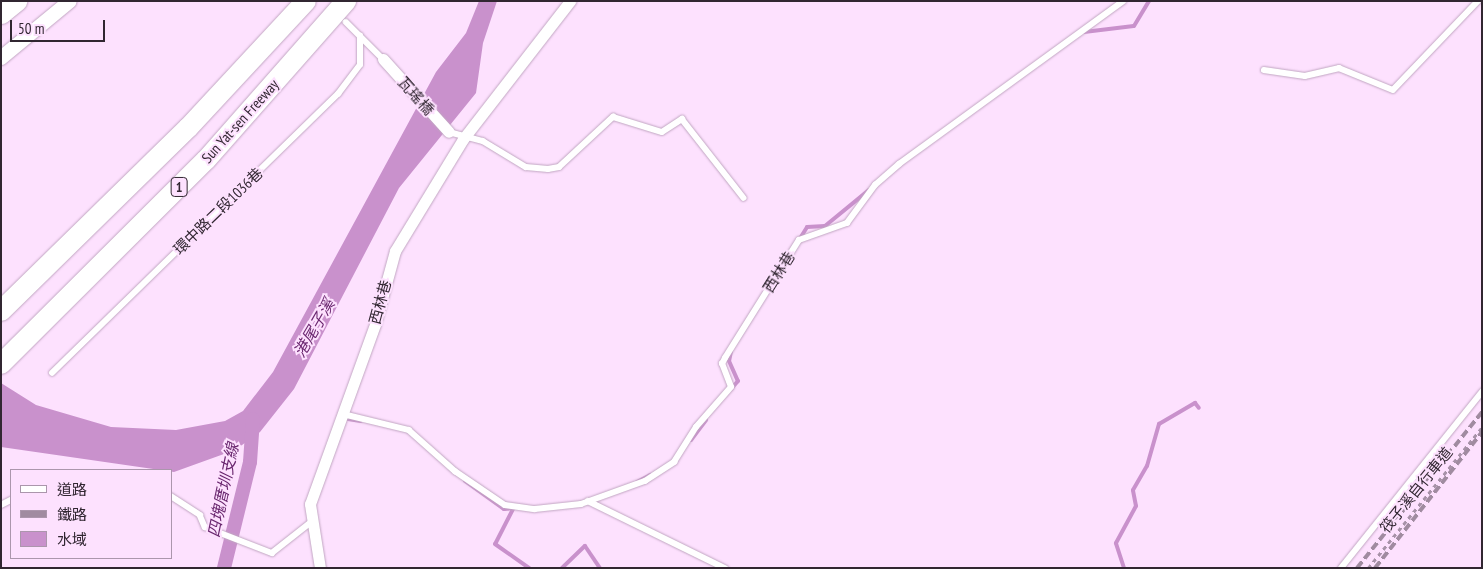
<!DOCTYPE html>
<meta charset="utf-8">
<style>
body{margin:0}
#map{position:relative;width:1483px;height:569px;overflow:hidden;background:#fde1fe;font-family:"PT Sans Narrow","Noto Sans TC",sans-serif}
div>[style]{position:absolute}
.water>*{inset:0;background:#c991cc}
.stream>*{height:4px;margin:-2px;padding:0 2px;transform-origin:2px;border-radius:2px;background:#c991cc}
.canal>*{height:14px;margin:-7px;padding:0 7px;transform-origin:7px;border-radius:7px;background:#c991cc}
.path>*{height:2.5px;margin-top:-1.25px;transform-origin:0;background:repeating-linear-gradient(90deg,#a792a8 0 4px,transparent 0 8px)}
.roads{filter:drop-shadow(0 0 1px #c1a6c2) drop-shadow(0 0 1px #c1a6c2)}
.service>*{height:5.5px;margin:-2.75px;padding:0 2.75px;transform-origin:2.75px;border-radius:2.75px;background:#fff}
.minor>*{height:11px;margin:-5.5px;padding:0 5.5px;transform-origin:5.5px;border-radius:5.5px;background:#fff}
.tertiary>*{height:14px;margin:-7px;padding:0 7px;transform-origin:7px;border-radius:7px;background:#fff}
.trunk>*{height:19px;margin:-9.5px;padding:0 9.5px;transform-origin:9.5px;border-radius:9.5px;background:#fff}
.motorway>*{height:20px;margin:-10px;padding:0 10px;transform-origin:10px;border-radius:10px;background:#fff}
.rail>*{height:4px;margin-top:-2px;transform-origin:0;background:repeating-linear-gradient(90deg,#a08ba0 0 8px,transparent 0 12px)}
span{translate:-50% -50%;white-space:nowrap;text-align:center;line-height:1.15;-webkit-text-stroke:4px #fde1fe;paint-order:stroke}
.shield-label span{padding:1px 4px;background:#fde1fe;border:1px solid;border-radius:4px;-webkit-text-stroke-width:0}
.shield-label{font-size:14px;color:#312631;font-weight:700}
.street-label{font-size:15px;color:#312631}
.water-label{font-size:16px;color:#6a276f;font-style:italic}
.frame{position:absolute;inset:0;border:2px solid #312631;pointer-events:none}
.legend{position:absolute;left:10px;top:469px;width:162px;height:90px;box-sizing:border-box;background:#fde1fe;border:1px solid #ab96ac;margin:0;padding:6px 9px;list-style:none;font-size:15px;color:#312631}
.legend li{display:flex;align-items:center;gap:10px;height:25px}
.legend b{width:25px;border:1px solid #ab96ac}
.scale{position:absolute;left:10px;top:20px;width:95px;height:22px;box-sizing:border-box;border:2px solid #312631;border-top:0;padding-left:6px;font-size:15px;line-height:18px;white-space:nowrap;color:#312631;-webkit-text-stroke:4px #fde1fe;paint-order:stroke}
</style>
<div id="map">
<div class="water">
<div style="clip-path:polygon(479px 1px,497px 1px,483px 43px,476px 93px,399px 188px,294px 389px,260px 432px,235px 450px,174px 472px,1px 447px,1px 383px,36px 405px,111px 427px,176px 430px,225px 421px,243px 411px,273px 372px,436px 72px,466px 33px)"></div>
</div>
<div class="stream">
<div style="left:1084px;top:32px;width:50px;rotate:-6.8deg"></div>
<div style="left:1134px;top:26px;width:29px;rotate:-59deg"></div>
<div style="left:799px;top:240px;width:15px;rotate:-58deg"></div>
<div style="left:807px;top:227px;width:18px;rotate:-3deg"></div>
<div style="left:825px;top:226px;width:57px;rotate:-39.3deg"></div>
<div style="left:731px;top:351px;width:10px;rotate:101deg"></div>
<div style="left:729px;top:361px;width:22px;rotate:66deg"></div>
<div style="left:738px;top:381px;width:11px;rotate:131deg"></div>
<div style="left:348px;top:419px;width:13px;rotate:9deg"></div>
<div style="left:691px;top:440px;width:25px;rotate:-53deg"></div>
<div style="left:465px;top:481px;width:48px;rotate:35.7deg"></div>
<div style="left:504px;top:509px;width:10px;rotate:-6deg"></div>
<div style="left:637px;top:482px;width:15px;rotate:-28deg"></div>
<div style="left:513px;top:509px;width:39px;rotate:117deg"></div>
<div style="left:495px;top:544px;width:42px;rotate:35.2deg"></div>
<div style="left:562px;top:568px;width:32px;rotate:-44deg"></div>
<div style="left:585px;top:546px;width:27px;rotate:56deg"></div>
<div style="left:1124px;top:568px;width:26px;rotate:-108deg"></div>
<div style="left:1116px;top:543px;width:42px;rotate:-61.6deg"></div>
<div style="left:1136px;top:506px;width:16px;rotate:-101deg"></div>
<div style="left:1133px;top:490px;width:28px;rotate:-60deg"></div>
<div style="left:1147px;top:466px;width:44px;rotate:-74.1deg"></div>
<div style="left:1159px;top:424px;width:42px;rotate:-30.3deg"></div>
<div style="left:1195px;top:403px;width:6px;rotate:51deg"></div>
</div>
<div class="canal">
<div style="left:224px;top:568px;width:109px;rotate:-76.2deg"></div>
<div style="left:250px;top:462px;width:43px;rotate:-86deg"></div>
</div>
<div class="path">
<div style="left:1368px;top:568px;width:181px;rotate:-51deg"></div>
</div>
<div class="roads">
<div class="service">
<div style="left:346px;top:22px;width:52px;rotate:45deg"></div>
<div style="left:1264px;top:70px;width:41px;rotate:8.3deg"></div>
<div style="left:1305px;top:76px;width:35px;rotate:-13deg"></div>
<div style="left:1339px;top:68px;width:58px;rotate:22.2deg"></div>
<div style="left:1393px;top:90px;width:123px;rotate:-46.3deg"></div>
<div style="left:449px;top:132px;width:35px;rotate:15deg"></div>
<div style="left:483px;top:141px;width:50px;rotate:31.2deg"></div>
<div style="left:526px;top:167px;width:22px;rotate:5deg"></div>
<div style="left:548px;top:169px;width:11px;rotate:-10deg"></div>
<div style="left:559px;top:167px;width:74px;rotate:-42.8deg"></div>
<div style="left:613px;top:117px;width:51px;rotate:17deg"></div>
<div style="left:662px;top:132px;width:24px;rotate:-33deg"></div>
<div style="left:682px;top:119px;width:100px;rotate:51.9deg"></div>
<div style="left:52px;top:373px;width:400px;rotate:-44.3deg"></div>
<div style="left:338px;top:94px;width:36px;rotate:-53deg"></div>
<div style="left:360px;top:65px;width:29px;rotate:-90deg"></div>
<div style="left:343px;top:414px;width:68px;rotate:13.6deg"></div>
<div style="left:409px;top:430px;width:62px;rotate:41.7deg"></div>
<div style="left:455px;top:471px;width:60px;rotate:34.2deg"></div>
<div style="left:505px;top:505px;width:30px;rotate:8deg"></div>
<div style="left:535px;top:509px;width:46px;rotate:-6.2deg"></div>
<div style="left:581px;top:504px;width:68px;rotate:-19.8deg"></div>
<div style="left:645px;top:481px;width:35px;rotate:-33deg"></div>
<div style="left:674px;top:462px;width:41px;rotate:-57.8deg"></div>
<div style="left:696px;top:427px;width:53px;rotate:-48.8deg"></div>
<div style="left:731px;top:387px;width:25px;rotate:-111deg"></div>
<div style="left:722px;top:364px;width:7px;rotate:-63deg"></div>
<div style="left:725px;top:358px;width:139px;rotate:-57.9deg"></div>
<div style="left:799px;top:240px;width:51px;rotate:-19.5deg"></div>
<div style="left:847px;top:223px;width:47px;rotate:-53.6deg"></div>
<div style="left:875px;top:185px;width:32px;rotate:-41deg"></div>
<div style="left:899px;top:164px;width:277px;rotate:-36deg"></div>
<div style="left:171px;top:496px;width:35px;rotate:33deg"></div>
<div style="left:200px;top:515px;width:13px;rotate:67deg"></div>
<div style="left:205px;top:527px;width:72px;rotate:21.2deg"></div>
<div style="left:272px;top:553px;width:48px;rotate:-38.3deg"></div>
<div style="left:588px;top:501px;width:153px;rotate:26.1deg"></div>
<div style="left:1px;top:505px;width:11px;rotate:-27deg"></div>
<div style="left:1341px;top:568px;width:226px;rotate:-51.3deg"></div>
</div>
<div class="minor">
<div style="left:383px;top:59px;width:98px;rotate:47.9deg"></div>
<div style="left:320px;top:568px;width:65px;rotate:-98.9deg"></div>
<div style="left:310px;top:504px;width:191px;rotate:-70.1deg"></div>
<div style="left:375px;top:324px;width:76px;rotate:-74.7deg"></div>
<div style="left:395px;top:251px;width:131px;rotate:-58.7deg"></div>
<div style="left:463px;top:139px;width:175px;rotate:-52.2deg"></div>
</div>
<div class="tertiary">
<div style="left:1px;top:58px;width:89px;rotate:-39.6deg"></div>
</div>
<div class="trunk">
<div style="left:1px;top:14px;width:21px;rotate:-39deg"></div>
</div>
<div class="motorway">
<div style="left:1px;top:311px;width:262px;rotate:-44.4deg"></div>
<div style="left:188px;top:128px;width:173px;rotate:-47.1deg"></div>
<div style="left:1px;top:364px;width:289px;rotate:-44.9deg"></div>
<div style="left:206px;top:160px;width:212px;rotate:-48.6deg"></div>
</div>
</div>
<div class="rail">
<div style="left:1357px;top:568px;width:200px;rotate:-51.3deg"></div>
<div style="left:1375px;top:568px;width:173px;rotate:-51.8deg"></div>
</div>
<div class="shield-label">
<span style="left:179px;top:187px">1</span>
</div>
<div class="street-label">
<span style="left:416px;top:96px;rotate:48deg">瓦瑤橋</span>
<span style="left:240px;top:121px;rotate:-48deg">Sun Yat-sen Freeway</span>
<span style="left:218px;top:211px;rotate:-44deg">環中路二段1036巷</span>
<span style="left:779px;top:272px;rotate:-58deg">西林巷</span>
<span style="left:380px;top:302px;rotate:-75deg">西林巷</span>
<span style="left:1416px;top:490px;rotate:-51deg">筏子溪自行車道</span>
</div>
<div class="water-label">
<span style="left:314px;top:328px;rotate:-60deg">港尾子溪</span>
<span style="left:223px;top:490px;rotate:-78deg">四塊厝圳支線</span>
</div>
<div class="frame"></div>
<ul class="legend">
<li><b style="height:6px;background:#fff"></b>道路</li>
<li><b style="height:6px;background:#a08ba0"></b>鐵路</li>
<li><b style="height:14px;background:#c991cc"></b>水域</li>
</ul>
<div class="scale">50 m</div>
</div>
